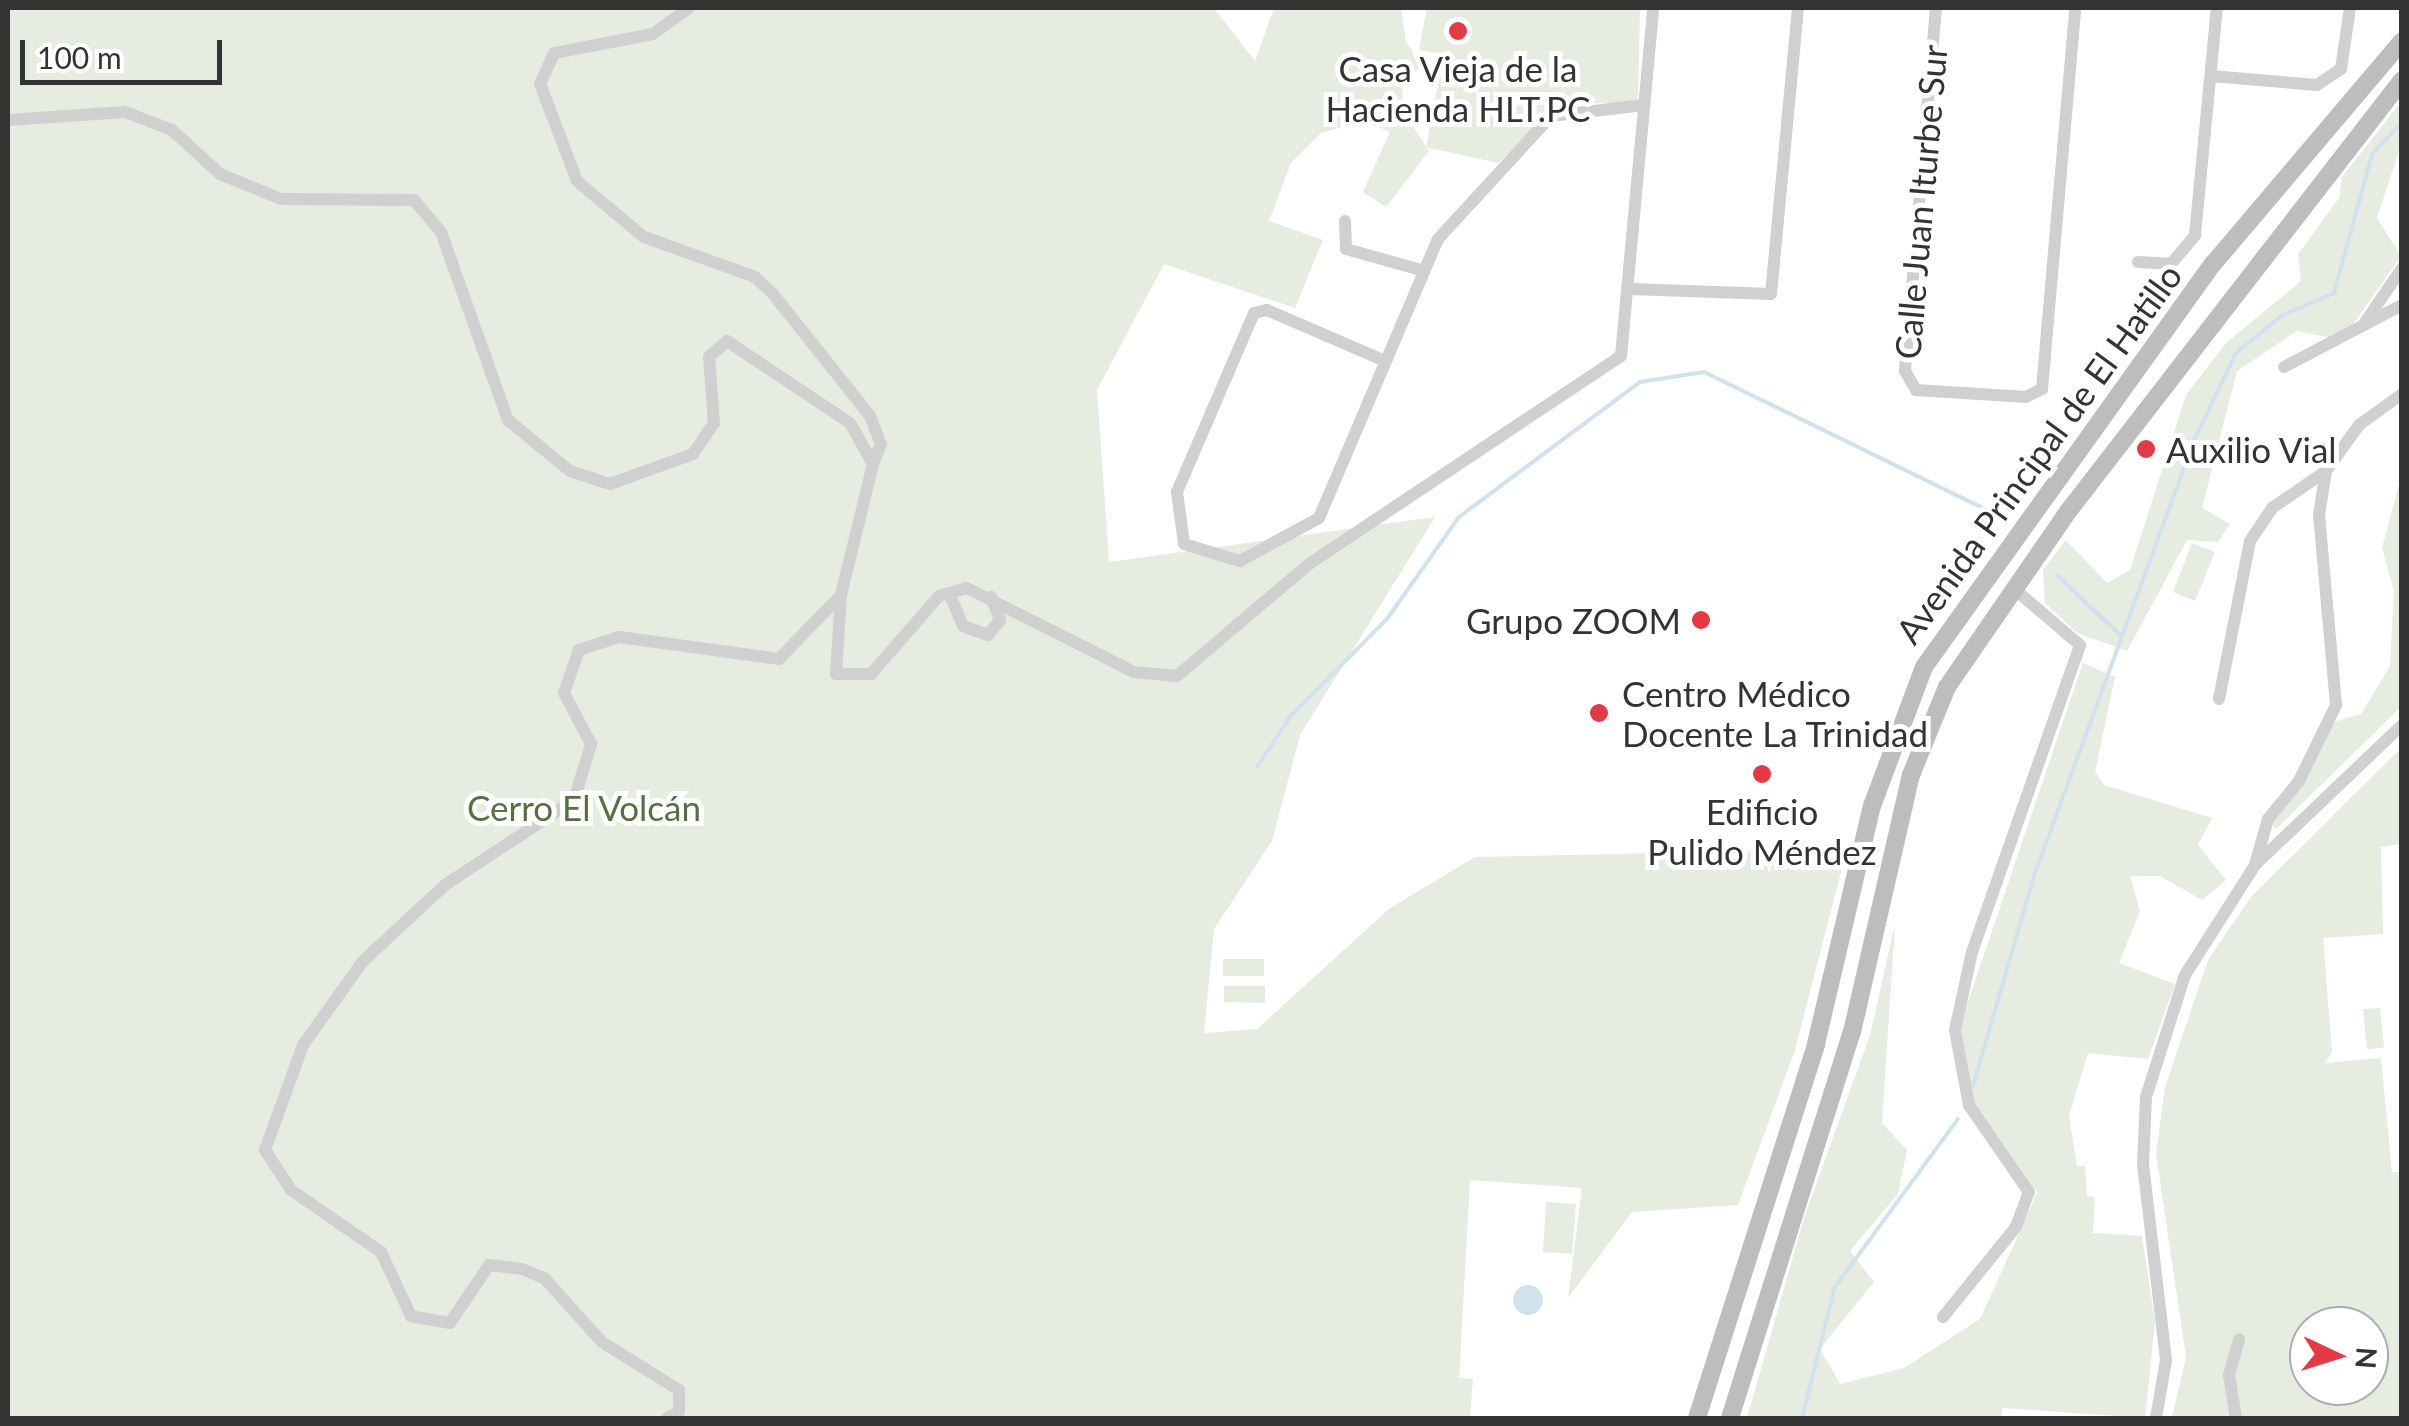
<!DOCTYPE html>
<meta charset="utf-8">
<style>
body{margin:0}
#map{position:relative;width:2409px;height:1426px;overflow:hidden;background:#fff;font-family:Lato,sans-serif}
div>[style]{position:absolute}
.green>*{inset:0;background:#e6ecdf}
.water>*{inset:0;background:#cfe2ee}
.round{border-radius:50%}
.stream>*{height:4px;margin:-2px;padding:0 2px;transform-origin:2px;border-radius:2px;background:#cfe2ee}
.minor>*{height:12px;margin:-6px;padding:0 6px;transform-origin:6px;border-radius:6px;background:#d0d0d0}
.secondary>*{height:18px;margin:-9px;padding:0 9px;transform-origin:9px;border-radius:9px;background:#bdbdbd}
.dots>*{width:28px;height:28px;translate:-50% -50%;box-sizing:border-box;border:5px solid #fff;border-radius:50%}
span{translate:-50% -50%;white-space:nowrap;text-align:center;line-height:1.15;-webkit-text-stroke:10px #fff;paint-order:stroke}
.poi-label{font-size:35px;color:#333}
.left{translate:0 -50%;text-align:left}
.right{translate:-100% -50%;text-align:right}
.street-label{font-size:35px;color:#333}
.park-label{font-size:35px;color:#56703f}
.frame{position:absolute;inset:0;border:10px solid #333;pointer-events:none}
.north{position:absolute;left:2289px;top:1306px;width:100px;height:100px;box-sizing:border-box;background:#fff;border:2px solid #adadad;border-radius:50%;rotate:94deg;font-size:28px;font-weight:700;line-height:40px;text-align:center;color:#333}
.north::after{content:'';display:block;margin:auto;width:35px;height:45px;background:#e63946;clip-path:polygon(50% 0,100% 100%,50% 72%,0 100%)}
.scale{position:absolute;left:20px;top:40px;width:202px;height:45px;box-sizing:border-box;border:5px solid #333;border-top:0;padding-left:12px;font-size:30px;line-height:35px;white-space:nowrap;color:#333;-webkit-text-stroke:8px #fff;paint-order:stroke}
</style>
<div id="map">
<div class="green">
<div style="clip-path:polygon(8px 8px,1214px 8px,1255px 61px,1274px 8px,1401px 8px,1406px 42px,1422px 64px,1402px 88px,1404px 112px,1429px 151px,1386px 207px,1363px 192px,1390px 132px,1364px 121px,1321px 133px,1291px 163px,1269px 221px,1323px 240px,1295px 308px,1164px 264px,1097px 390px,1109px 562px,1435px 517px,1300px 735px,1272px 841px,1214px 929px,1204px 1033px,1257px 1029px,1390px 908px,1475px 857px,1847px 849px,1795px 1050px,1738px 1205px,1632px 1212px,1568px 1298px,1582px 1188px,1470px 1180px,1459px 1378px,1473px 1379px,1470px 1418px,8px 1418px)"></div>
<div style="clip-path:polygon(1427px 8px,1640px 8px,1638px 103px,1563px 103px,1498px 163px,1426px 147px,1444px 54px,1419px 50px)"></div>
<div style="clip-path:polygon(2401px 102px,2401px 145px,2377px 218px,2401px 256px,2342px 340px,2297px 331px,2237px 371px,2202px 508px,2230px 524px,2218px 542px,2187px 540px,2127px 651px,2077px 633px,2045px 603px,2043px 570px,2066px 540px,2107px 583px,2130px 570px,2186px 395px,2226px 343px,2301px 281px,2298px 254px,2339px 198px,2342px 177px)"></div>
<div style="clip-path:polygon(2401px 477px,2401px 707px,2276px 829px,2268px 819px,2330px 723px,2361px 714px,2390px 666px,2394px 591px,2382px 548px)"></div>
<div style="clip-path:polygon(2192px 543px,2215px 552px,2195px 601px,2173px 592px)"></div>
<div style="clip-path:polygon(2083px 663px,2115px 677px,2095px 772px,2104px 785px,2212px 818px,2198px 845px,2226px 880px,2202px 900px,2160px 876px,2130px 876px,2140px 911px,2119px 963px,2175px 984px,2148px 1059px,2088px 1053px,2069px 1116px,2077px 1166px,2085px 1166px,2087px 1196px,2095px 1197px,2093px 1233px,2142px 1236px,2155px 1322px,2145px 1418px,2003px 1408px,2001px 1418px,1747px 1418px,1804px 1218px,1870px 1035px,1895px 924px,1882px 1123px,1907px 1150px,1898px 1194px,1850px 1251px,1874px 1282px,1820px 1349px,1840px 1384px,1904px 1368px,1980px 1319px,2021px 1229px,2037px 1192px,1973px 1100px,1960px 1025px)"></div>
<div style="clip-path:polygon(evenodd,2401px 748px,2401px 844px,2381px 847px,2383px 934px,2323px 938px,2332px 1052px,2325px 1063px,2381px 1058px,2392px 1172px,2401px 1172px,2401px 1418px,2172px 1418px,2186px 1357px,2156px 1154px,2165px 1087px,2208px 960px,2251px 897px,2401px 748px,2309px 1326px,2369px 1326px,2369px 1386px,2309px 1386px,2309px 1326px)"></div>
<div style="clip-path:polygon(1223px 959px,1264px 959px,1264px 976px,1223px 976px)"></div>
<div style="clip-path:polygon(1224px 986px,1265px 986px,1265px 1003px,1224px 1002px)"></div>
<div style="clip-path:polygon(2380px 1008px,2384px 1048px,2367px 1049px,2363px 1009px)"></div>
<div style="clip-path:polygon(1546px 1202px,1576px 1204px,1572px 1254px,1543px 1252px)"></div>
</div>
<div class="water">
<div class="round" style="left:1513px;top:1285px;width:30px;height:30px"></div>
</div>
<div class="stream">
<div style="left:2057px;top:575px;width:88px;rotate:43.6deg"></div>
<div style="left:1257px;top:767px;width:60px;rotate:-56.6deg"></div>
<div style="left:1290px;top:717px;width:138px;rotate:-45.3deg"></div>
<div style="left:1387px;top:619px;width:125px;rotate:-54.8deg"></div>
<div style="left:1459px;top:517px;width:226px;rotate:-36.7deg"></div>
<div style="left:1640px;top:382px;width:65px;rotate:-8.9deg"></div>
<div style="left:1704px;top:372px;width:319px;rotate:26deg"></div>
<div style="left:1973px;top:1086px;width:222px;rotate:-73.8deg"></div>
<div style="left:2035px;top:873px;width:463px;rotate:-69.8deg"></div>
<div style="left:2195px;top:438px;width:94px;rotate:-64.2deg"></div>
<div style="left:2236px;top:353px;width:58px;rotate:-39.4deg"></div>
<div style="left:2281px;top:316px;width:58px;rotate:-23.5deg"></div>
<div style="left:2334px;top:293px;width:144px;rotate:-74.7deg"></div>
<div style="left:2372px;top:154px;width:44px;rotate:-46.8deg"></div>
<div style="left:1802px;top:1418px;width:135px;rotate:-75.9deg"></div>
<div style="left:1835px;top:1287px;width:208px;rotate:-53.8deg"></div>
</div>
<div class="minor">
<div style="left:689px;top:8px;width:44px;rotate:144.2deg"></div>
<div style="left:653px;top:34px;width:101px;rotate:169.1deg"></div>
<div style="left:554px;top:53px;width:34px;rotate:114deg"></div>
<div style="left:540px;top:84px;width:104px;rotate:69.1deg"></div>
<div style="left:577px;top:181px;width:87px;rotate:39.9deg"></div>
<div style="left:644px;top:237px;width:118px;rotate:19.8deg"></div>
<div style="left:755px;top:277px;width:25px;rotate:43deg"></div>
<div style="left:773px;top:294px;width:156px;rotate:51.5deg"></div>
<div style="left:870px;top:416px;width:30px;rotate:69deg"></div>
<div style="left:881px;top:444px;width:22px;rotate:112deg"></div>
<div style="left:1936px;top:8px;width:364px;rotate:94.9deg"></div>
<div style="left:1905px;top:371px;width:22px;rotate:60deg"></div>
<div style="left:1916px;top:390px;width:110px;rotate:3.6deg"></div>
<div style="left:2026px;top:397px;width:18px;rotate:-27deg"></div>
<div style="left:2042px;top:389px;width:382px;rotate:-85deg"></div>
<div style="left:2211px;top:76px;width:106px;rotate:4.9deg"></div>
<div style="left:2317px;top:85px;width:29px;rotate:-34deg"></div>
<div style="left:2341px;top:69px;width:62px;rotate:-81.6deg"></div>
<div style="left:8px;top:120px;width:117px;rotate:-3.9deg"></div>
<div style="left:125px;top:112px;width:50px;rotate:21deg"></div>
<div style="left:172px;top:130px;width:65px;rotate:42.5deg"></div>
<div style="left:220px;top:174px;width:66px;rotate:22.3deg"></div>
<div style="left:281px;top:199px;width:133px;rotate:0.4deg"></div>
<div style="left:414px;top:200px;width:42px;rotate:49.8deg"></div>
<div style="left:441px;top:232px;width:200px;rotate:70.4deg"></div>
<div style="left:508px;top:420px;width:80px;rotate:39.4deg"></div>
<div style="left:570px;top:471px;width:42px;rotate:18deg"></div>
<div style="left:610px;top:484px;width:88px;rotate:-19.9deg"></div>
<div style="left:693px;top:454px;width:37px;rotate:-56deg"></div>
<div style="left:714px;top:423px;width:66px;rotate:-94.3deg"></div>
<div style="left:709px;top:357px;width:24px;rotate:-42deg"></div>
<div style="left:727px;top:341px;width:148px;rotate:33.7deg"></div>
<div style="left:850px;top:423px;width:47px;rotate:60.7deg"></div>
<div style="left:873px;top:464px;width:135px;rotate:103.7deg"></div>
<div style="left:841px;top:595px;width:79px;rotate:93.6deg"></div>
<div style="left:836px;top:674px;width:35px"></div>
<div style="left:871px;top:674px;width:103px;rotate:-48.9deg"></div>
<div style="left:939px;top:596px;width:29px;rotate:-16deg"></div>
<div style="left:967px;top:588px;width:187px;rotate:26.7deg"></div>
<div style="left:1134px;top:672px;width:43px;rotate:5.3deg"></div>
<div style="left:1177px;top:676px;width:173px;rotate:-40.3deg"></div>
<div style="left:1309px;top:564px;width:375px;rotate:-33.7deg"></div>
<div style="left:1621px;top:356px;width:349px;rotate:-84.7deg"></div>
<div style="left:1345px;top:221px;width:28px;rotate:88deg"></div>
<div style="left:1346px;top:249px;width:78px;rotate:15.6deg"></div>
<div style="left:2138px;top:262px;width:33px;rotate:3deg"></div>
<div style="left:2171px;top:264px;width:38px;rotate:-50deg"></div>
<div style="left:2195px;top:235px;width:228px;rotate:-84.5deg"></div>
<div style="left:1630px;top:289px;width:141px;rotate:2deg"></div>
<div style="left:1771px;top:294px;width:287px;rotate:-84.6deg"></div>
<div style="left:2364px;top:324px;width:68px;rotate:-55.8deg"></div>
<div style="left:1385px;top:361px;width:129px;rotate:-156.6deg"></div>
<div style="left:1267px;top:310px;width:13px;rotate:167deg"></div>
<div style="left:1254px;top:313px;width:195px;rotate:113.3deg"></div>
<div style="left:1177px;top:492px;width:52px;rotate:82.3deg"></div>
<div style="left:1184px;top:544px;width:59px;rotate:16.9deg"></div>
<div style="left:1240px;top:561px;width:90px;rotate:-28.6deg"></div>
<div style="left:1319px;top:518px;width:303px;rotate:-66.9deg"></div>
<div style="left:1438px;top:239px;width:167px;rotate:-47.4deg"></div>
<div style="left:1551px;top:116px;width:94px;rotate:-6.7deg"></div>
<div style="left:2284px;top:367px;width:133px;rotate:-27.7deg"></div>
<div style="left:2013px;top:588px;width:88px;rotate:40.4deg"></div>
<div style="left:949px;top:593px;width:36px;rotate:67deg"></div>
<div style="left:963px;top:626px;width:27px;rotate:20deg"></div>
<div style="left:988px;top:635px;width:19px;rotate:-51deg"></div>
<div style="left:1000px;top:620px;width:25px;rotate:-111deg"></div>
<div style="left:2219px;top:699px;width:161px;rotate:-78.9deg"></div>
<div style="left:2250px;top:541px;width:40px;rotate:-56deg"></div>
<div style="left:2272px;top:508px;width:65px;rotate:-34.4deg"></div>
<div style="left:2255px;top:865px;width:48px;rotate:-74.2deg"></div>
<div style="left:2268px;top:819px;width:49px;rotate:-50.8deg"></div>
<div style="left:2299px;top:781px;width:85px;rotate:-64deg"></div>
<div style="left:2336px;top:705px;width:191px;rotate:-95.1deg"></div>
<div style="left:2319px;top:515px;width:45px;rotate:-81deg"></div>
<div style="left:2326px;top:471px;width:57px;rotate:-54.3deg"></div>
<div style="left:2359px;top:425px;width:53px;rotate:-35.8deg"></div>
<div style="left:1943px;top:1317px;width:116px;rotate:-51deg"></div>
<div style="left:2016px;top:1227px;width:37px;rotate:-70deg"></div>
<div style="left:2029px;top:1192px;width:106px;rotate:-124.6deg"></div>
<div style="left:1969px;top:1105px;width:76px;rotate:-100.6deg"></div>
<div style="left:1955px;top:1030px;width:80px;rotate:-77.7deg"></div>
<div style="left:1972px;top:952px;width:325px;rotate:-70.6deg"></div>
<div style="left:667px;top:1418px;width:13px;rotate:-27deg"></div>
<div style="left:679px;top:1412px;width:22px;rotate:-90deg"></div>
<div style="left:679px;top:1390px;width:91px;rotate:-148.1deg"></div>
<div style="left:602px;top:1342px;width:86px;rotate:-132.2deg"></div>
<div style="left:544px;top:1278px;width:24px;rotate:-158deg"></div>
<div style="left:522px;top:1269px;width:33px;rotate:-173deg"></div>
<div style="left:489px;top:1265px;width:70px;rotate:123.9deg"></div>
<div style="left:450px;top:1323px;width:40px;rotate:-170deg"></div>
<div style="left:411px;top:1316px;width:71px;rotate:-115.1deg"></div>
<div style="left:381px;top:1252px;width:109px;rotate:-145.4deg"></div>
<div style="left:291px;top:1190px;width:48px;rotate:-123deg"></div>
<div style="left:265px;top:1150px;width:112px;rotate:-70.1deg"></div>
<div style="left:303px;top:1045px;width:103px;rotate:-54.5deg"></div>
<div style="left:363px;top:961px;width:112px;rotate:-42.8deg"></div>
<div style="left:445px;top:885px;width:154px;rotate:-33.4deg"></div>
<div style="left:574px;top:800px;width:59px;rotate:-73.1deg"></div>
<div style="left:591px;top:744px;width:58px;rotate:-117.9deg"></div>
<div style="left:564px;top:693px;width:46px;rotate:-70.8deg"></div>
<div style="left:579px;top:650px;width:42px;rotate:-18deg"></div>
<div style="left:619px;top:637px;width:162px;rotate:7.8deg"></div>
<div style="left:779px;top:659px;width:89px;rotate:-45.9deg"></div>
<div style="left:2156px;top:1418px;width:59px;rotate:-80.2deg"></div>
<div style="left:2166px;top:1360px;width:196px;rotate:-96.7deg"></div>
<div style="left:2143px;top:1165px;width:68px;rotate:-87.5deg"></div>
<div style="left:2146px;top:1097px;width:128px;rotate:-72.3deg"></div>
<div style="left:2185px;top:975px;width:130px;rotate:-57.5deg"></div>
<div style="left:2255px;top:865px;width:203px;rotate:-43.6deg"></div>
<div style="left:2236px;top:1418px;width:44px;rotate:-99.2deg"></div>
<div style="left:2229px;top:1375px;width:37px;rotate:-74deg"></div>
</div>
<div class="secondary">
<div style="left:1697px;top:1418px;width:392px;rotate:-72.3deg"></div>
<div style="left:1816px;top:1044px;width:244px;rotate:-76.8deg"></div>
<div style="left:1872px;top:806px;width:148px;rotate:-69.5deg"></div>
<div style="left:1924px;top:667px;width:496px;rotate:-54.4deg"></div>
<div style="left:2213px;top:264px;width:292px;rotate:-49.7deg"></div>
<div style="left:1730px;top:1418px;width:405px;rotate:-72.5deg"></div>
<div style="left:1852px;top:1032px;width:264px;rotate:-77.1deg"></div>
<div style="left:1911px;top:775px;width:95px;rotate:-67.8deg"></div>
<div style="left:1947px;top:687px;width:216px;rotate:-55.4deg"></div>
<div style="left:2070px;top:509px;width:542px;rotate:-52.26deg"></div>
</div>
<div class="dots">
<div style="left:1458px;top:31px;background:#e63946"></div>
<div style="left:2146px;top:449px;background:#e63946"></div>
<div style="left:1701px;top:620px;background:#e63946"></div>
<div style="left:1599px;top:713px;background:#e63946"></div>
<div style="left:1762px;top:774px;background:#e63946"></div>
</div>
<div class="poi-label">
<span style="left:1458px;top:88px">Casa Vieja de la<br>Hacienda HLT.PC</span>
<span class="left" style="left:2166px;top:449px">Auxilio Vial</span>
<span class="right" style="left:1681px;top:620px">Grupo ZOOM</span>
<span class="left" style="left:1622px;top:713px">Centro Médico<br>Docente La Trinidad</span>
<span style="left:1762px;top:831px">Edificio<br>Pulido Méndez</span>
</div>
<div class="street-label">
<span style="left:1920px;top:202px;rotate:-85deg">Calle Juan Iturbe Sur</span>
<span style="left:2038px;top:453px;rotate:-54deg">Avenida Principal de El Hatillo</span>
</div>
<div class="park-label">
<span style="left:584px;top:807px">Cerro El Volcán</span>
</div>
<div class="frame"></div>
<div class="north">N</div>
<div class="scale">100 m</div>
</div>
